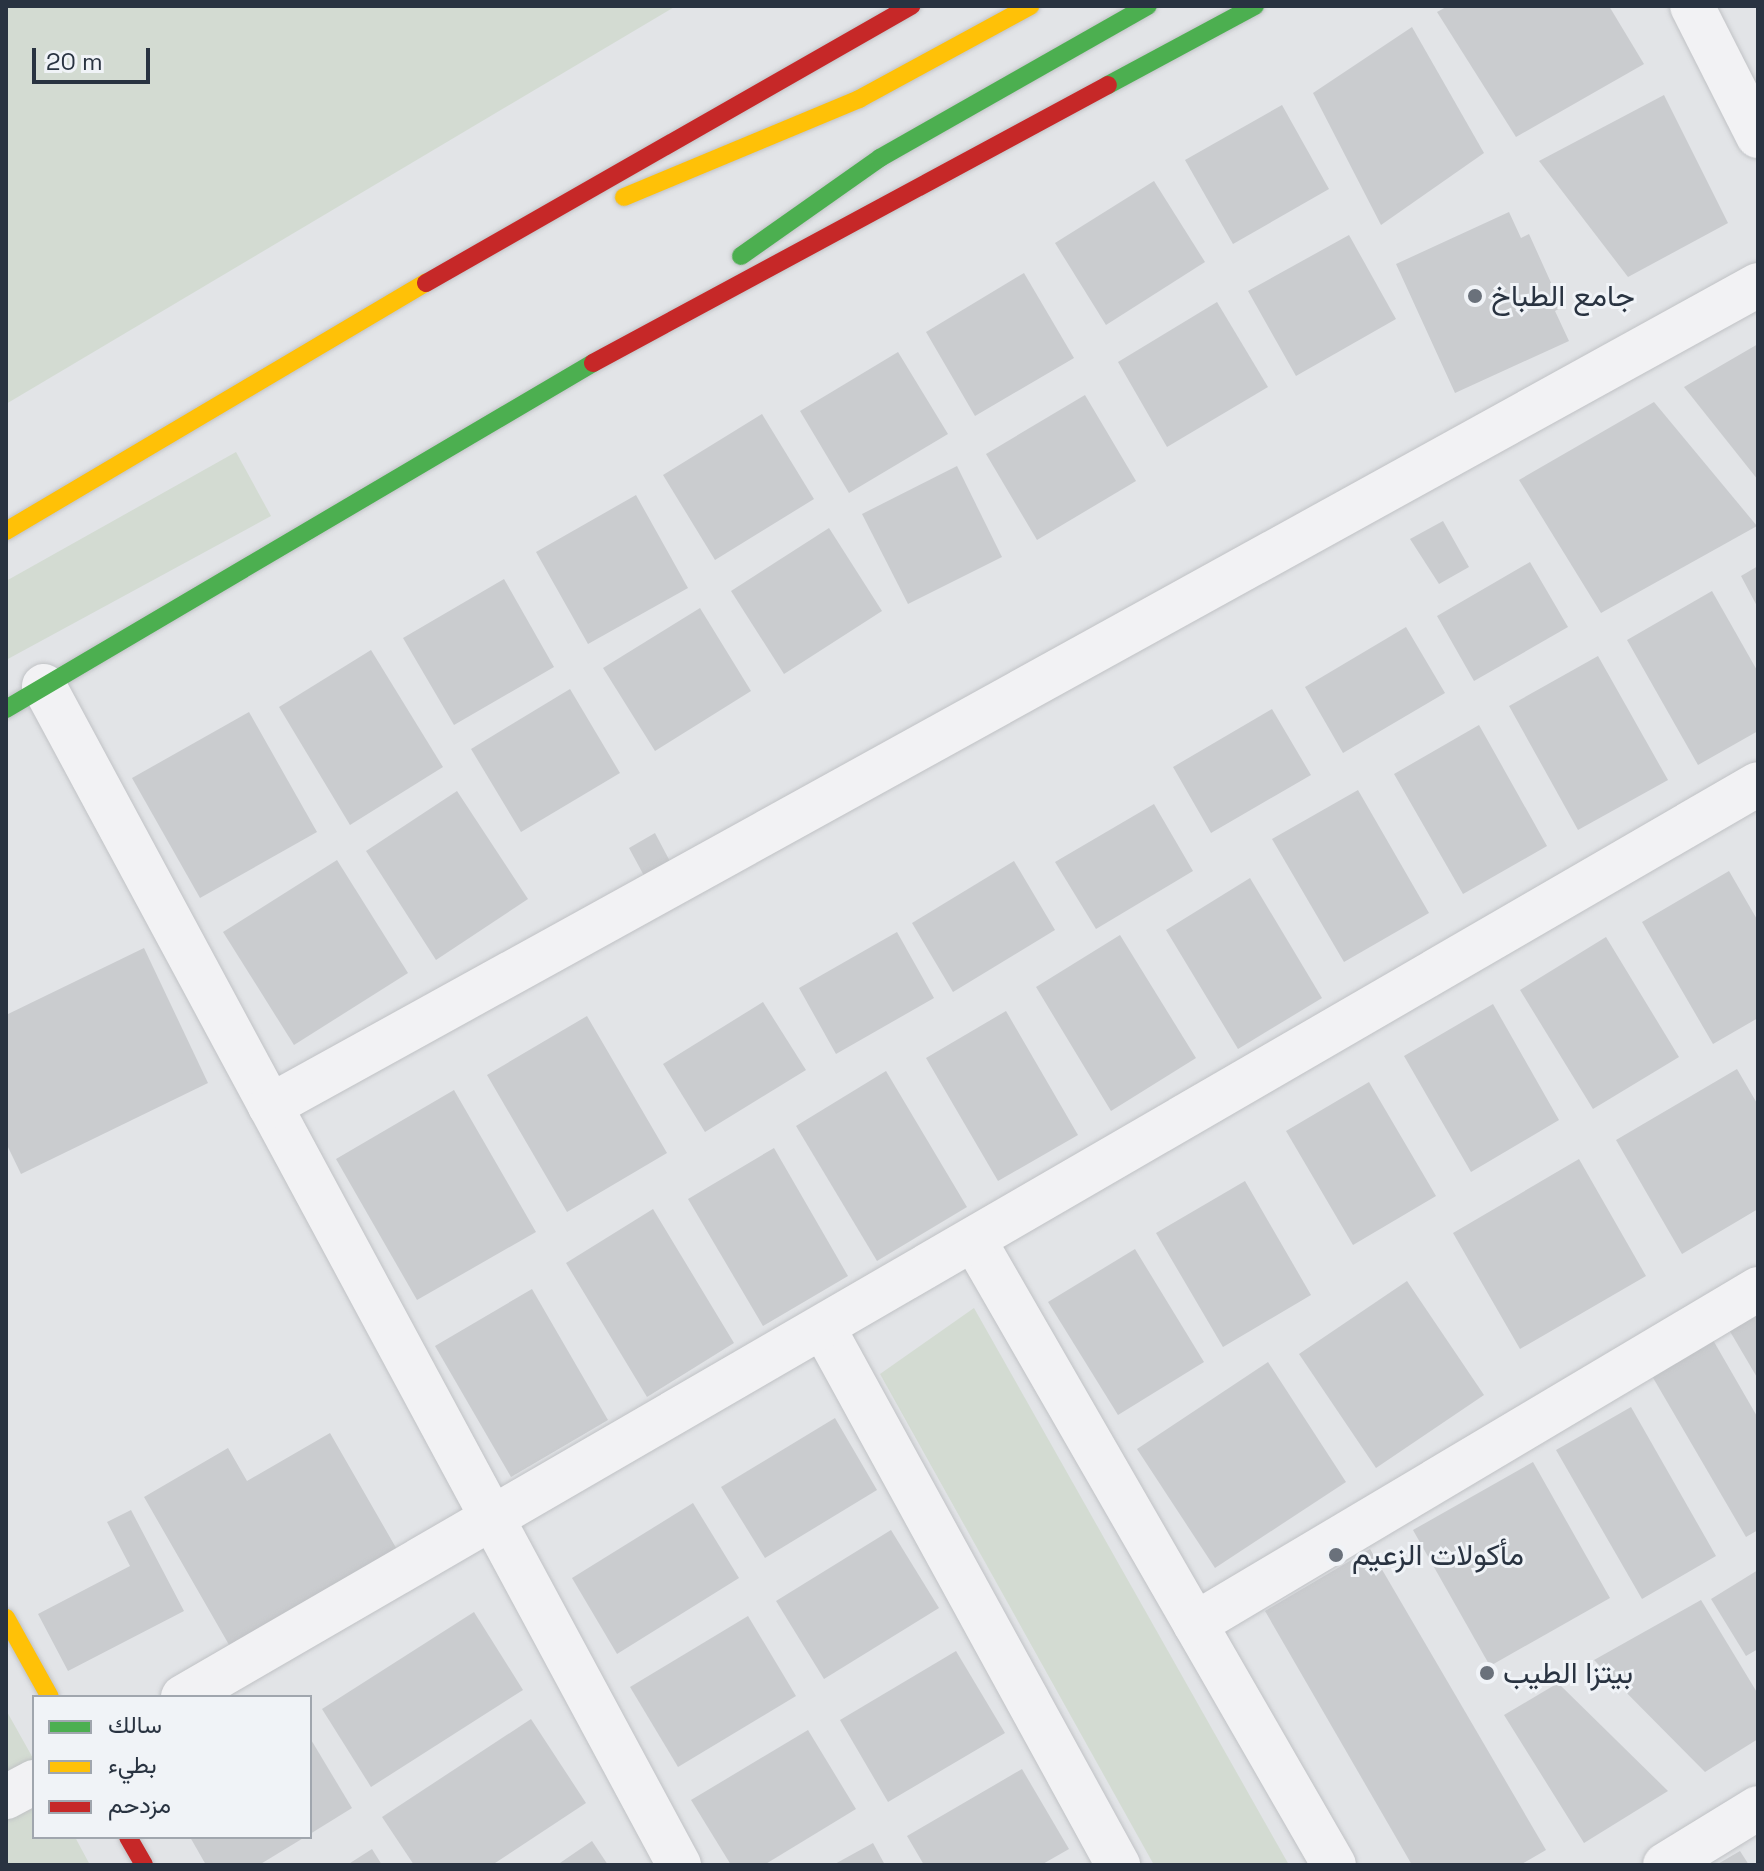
<!DOCTYPE html>
<meta charset="utf-8">
<style>
body{margin:0}
#map{position:relative;width:1764px;height:1871px;overflow:hidden;background:#e2e4e7;font-family:"Space Grotesk",Vazirmatn,sans-serif}
div>[style]{position:absolute}
.green>*{inset:0;background:#d3dbd2}
.building>*{inset:0;background:#cacccf}
.roads{filter:drop-shadow(0 0 2px #c0c2c5) drop-shadow(0 0 2px #c0c2c5)}
.street>*{height:44px;margin:-22px;padding:0 22px;transform-origin:22px;border-radius:22px;background:#f2f2f4}
.fast>*{height:18px;margin:-9px;padding:0 9px;transform-origin:9px;border-radius:9px;background:#4caf50}
.slow>*{height:18px;margin:-9px;padding:0 9px;transform-origin:9px;border-radius:9px;background:#ffc107}
.jam>*{height:18px;margin:-9px;padding:0 9px;transform-origin:9px;border-radius:9px;background:#c62828}
.dots>*{width:22px;height:22px;translate:-50% -50%;box-sizing:border-box;border:4px solid #f0f3f7;border-radius:50%}
span{translate:-50% -50%;white-space:nowrap;text-align:center;line-height:1.15;-webkit-text-stroke:6px #f0f3f7;paint-order:stroke}
.poi-label{font-size:30px;color:#293341}
.left{translate:0 -50%;text-align:left}
.frame{position:absolute;inset:0;border:8px solid #293341;pointer-events:none}
.legend{position:absolute;left:32px;top:1695px;width:280px;height:144px;box-sizing:border-box;background:#f0f3f7;border:2px solid #a0a6ae;margin:0;padding:10px 14px;list-style:none;font-size:24px;color:#293341}
.legend li{display:flex;align-items:center;gap:16px;height:40px}
.legend b{width:40px;border:2px solid #a0a6ae}
.scale{position:absolute;left:32px;top:48px;width:118px;height:36px;box-sizing:border-box;border:4px solid #293341;border-top:0;padding-left:10px;font-size:24px;line-height:28px;white-space:nowrap;color:#293341;-webkit-text-stroke:6px #f0f3f7;paint-order:stroke}
</style>
<div id="map">
<div class="green">
<div style="clip-path:polygon(6px 6px,676px 6px,6px 404px)"></div>
<div style="clip-path:polygon(236px 452px,271px 516px,6px 660px,6px 581px)"></div>
<div style="clip-path:polygon(974px 1308px,1289px 1865px,1154px 1865px,880px 1374px)"></div>
<div style="clip-path:polygon(6px 1710px,34px 1760px,34px 1837px,75px 1837px,90px 1865px,6px 1865px)"></div>
</div>
<div class="building">
<div style="clip-path:polygon(1448px 6px,1609px 6px,1644px 64px,1516px 137px,1437px 12px)"></div>
<div style="clip-path:polygon(1412px 27px,1484px 153px,1381px 225px,1313px 93px)"></div>
<div style="clip-path:polygon(1664px 95px,1728px 223px,1628px 277px,1539px 161px)"></div>
<div style="clip-path:polygon(1282px 105px,1329px 189px,1233px 244px,1185px 160px)"></div>
<div style="clip-path:polygon(1154px 181px,1205px 262px,1106px 325px,1055px 243px)"></div>
<div style="clip-path:polygon(1509px 212px,1521px 238px,1529px 234px,1562px 307px,1555px 311px,1569px 341px,1455px 393px,1396px 264px)"></div>
<div style="clip-path:polygon(1349px 235px,1396px 319px,1296px 376px,1248px 291px)"></div>
<div style="clip-path:polygon(1024px 273px,1074px 358px,975px 416px,926px 332px)"></div>
<div style="clip-path:polygon(1217px 302px,1268px 387px,1167px 447px,1118px 362px)"></div>
<div style="clip-path:polygon(1758px 344px,1758px 480px,1684px 387px)"></div>
<div style="clip-path:polygon(898px 352px,948px 434px,849px 493px,800px 411px)"></div>
<div style="clip-path:polygon(1085px 395px,1136px 481px,1037px 540px,986px 454px)"></div>
<div style="clip-path:polygon(1654px 402px,1757px 526px,1601px 613px,1519px 480px)"></div>
<div style="clip-path:polygon(762px 414px,814px 499px,715px 560px,663px 475px)"></div>
<div style="clip-path:polygon(957px 466px,1002px 557px,908px 604px,862px 514px)"></div>
<div style="clip-path:polygon(636px 495px,688px 588px,588px 644px,536px 552px)"></div>
<div style="clip-path:polygon(1443px 521px,1469px 567px,1439px 584px,1410px 539px)"></div>
<div style="clip-path:polygon(829px 528px,882px 611px,784px 674px,731px 591px)"></div>
<div style="clip-path:polygon(1530px 562px,1568px 627px,1474px 681px,1437px 616px)"></div>
<div style="clip-path:polygon(1758px 566px,1758px 608px,1741px 576px)"></div>
<div style="clip-path:polygon(504px 579px,554px 667px,454px 725px,403px 638px)"></div>
<div style="clip-path:polygon(1712px 591px,1758px 672px,1758px 731px,1698px 765px,1627px 640px)"></div>
<div style="clip-path:polygon(700px 608px,751px 691px,655px 751px,603px 668px)"></div>
<div style="clip-path:polygon(1406px 627px,1445px 693px,1343px 753px,1305px 687px)"></div>
<div style="clip-path:polygon(371px 650px,443px 767px,350px 825px,279px 707px)"></div>
<div style="clip-path:polygon(1598px 656px,1668px 780px,1578px 830px,1509px 706px)"></div>
<div style="clip-path:polygon(570px 689px,620px 773px,521px 832px,471px 749px)"></div>
<div style="clip-path:polygon(1272px 709px,1311px 775px,1211px 833px,1173px 767px)"></div>
<div style="clip-path:polygon(249px 712px,317px 832px,200px 898px,132px 778px)"></div>
<div style="clip-path:polygon(1479px 725px,1547px 846px,1463px 894px,1394px 774px)"></div>
<div style="clip-path:polygon(1358px 790px,1429px 913px,1344px 962px,1272px 839px)"></div>
<div style="clip-path:polygon(457px 791px,528px 899px,436px 960px,366px 851px)"></div>
<div style="clip-path:polygon(1154px 804px,1193px 871px,1096px 929px,1055px 862px)"></div>
<div style="clip-path:polygon(655px 833px,674px 869px,648px 883px,629px 848px)"></div>
<div style="clip-path:polygon(337px 860px,408px 973px,294px 1045px,223px 932px)"></div>
<div style="clip-path:polygon(1014px 861px,1055px 930px,953px 992px,912px 923px)"></div>
<div style="clip-path:polygon(1729px 871px,1758px 921px,1758px 1018px,1713px 1044px,1642px 922px)"></div>
<div style="clip-path:polygon(1250px 878px,1322px 998px,1238px 1049px,1166px 930px)"></div>
<div style="clip-path:polygon(897px 932px,934px 998px,836px 1054px,799px 988px)"></div>
<div style="clip-path:polygon(1120px 935px,1196px 1058px,1111px 1111px,1036px 987px)"></div>
<div style="clip-path:polygon(1606px 937px,1679px 1057px,1593px 1109px,1520px 990px)"></div>
<div style="clip-path:polygon(144px 948px,208px 1083px,21px 1174px,6px 1143px,6px 1015px)"></div>
<div style="clip-path:polygon(763px 1002px,806px 1070px,705px 1132px,663px 1064px)"></div>
<div style="clip-path:polygon(1493px 1004px,1559px 1120px,1471px 1172px,1404px 1056px)"></div>
<div style="clip-path:polygon(1006px 1011px,1078px 1135px,998px 1181px,926px 1058px)"></div>
<div style="clip-path:polygon(587px 1016px,667px 1153px,567px 1212px,487px 1075px)"></div>
<div style="clip-path:polygon(1737px 1069px,1758px 1105px,1758px 1209px,1682px 1254px,1616px 1140px)"></div>
<div style="clip-path:polygon(886px 1071px,967px 1207px,877px 1261px,796px 1126px)"></div>
<div style="clip-path:polygon(1369px 1082px,1436px 1196px,1353px 1245px,1286px 1131px)"></div>
<div style="clip-path:polygon(454px 1090px,536px 1232px,417px 1300px,336px 1159px)"></div>
<div style="clip-path:polygon(774px 1148px,848px 1276px,763px 1326px,688px 1199px)"></div>
<div style="clip-path:polygon(1579px 1159px,1646px 1276px,1520px 1349px,1453px 1233px)"></div>
<div style="clip-path:polygon(1245px 1181px,1311px 1295px,1223px 1347px,1156px 1233px)"></div>
<div style="clip-path:polygon(653px 1209px,734px 1343px,647px 1397px,566px 1263px)"></div>
<div style="clip-path:polygon(1135px 1249px,1204px 1362px,1118px 1415px,1048px 1302px)"></div>
<div style="clip-path:polygon(1407px 1281px,1484px 1395px,1376px 1468px,1299px 1354px)"></div>
<div style="clip-path:polygon(532px 1289px,608px 1420px,511px 1477px,435px 1346px)"></div>
<div style="clip-path:polygon(1758px 1310px,1758px 1379px,1728px 1328px)"></div>
<div style="clip-path:polygon(1713px 1340px,1758px 1418px,1758px 1530px,1746px 1537px,1652px 1376px)"></div>
<div style="clip-path:polygon(1268px 1362px,1346px 1482px,1215px 1568px,1137px 1449px)"></div>
<div style="clip-path:polygon(1631px 1407px,1716px 1556px,1642px 1599px,1556px 1450px)"></div>
<div style="clip-path:polygon(835px 1418px,877px 1490px,765px 1558px,721px 1487px)"></div>
<div style="clip-path:polygon(330px 1433px,399px 1553px,232px 1650px,144px 1497px,228px 1448px,247px 1481px)"></div>
<div style="clip-path:polygon(1533px 1462px,1610px 1598px,1490px 1666px,1413px 1530px)"></div>
<div style="clip-path:polygon(693px 1503px,739px 1578px,617px 1654px,572px 1578px)"></div>
<div style="clip-path:polygon(131px 1510px,184px 1611px,68px 1671px,38px 1614px,130px 1566px,107px 1522px)"></div>
<div style="clip-path:polygon(891px 1530px,939px 1608px,824px 1679px,776px 1601px)"></div>
<div style="clip-path:polygon(1370px 1549px,1546px 1850px,1520px 1865px,1412px 1865px,1265px 1611px)"></div>
<div style="clip-path:polygon(1758px 1570px,1758px 1649px,1746px 1656px,1711px 1599px)"></div>
<div style="clip-path:polygon(1701px 1600px,1758px 1694px,1758px 1739px,1705px 1772px,1594px 1660px)"></div>
<div style="clip-path:polygon(474px 1612px,523px 1690px,371px 1787px,322px 1709px)"></div>
<div style="clip-path:polygon(748px 1616px,796px 1696px,678px 1767px,630px 1687px)"></div>
<div style="clip-path:polygon(956px 1651px,1005px 1733px,888px 1802px,840px 1720px)"></div>
<div style="clip-path:polygon(1558px 1683px,1668px 1791px,1584px 1843px,1504px 1715px)"></div>
<div style="clip-path:polygon(531px 1719px,586px 1803px,492px 1865px,414px 1865px,382px 1817px)"></div>
<div style="clip-path:polygon(808px 1730px,856px 1809px,764px 1865px,731px 1865px,691px 1800px)"></div>
<div style="clip-path:polygon(310px 1738px,352px 1808px,310px 1834px)"></div>
<div style="clip-path:polygon(1022px 1769px,1069px 1849px,1041px 1865px,924px 1865px,907px 1836px)"></div>
<div style="clip-path:polygon(190px 1837px,305px 1837px,259px 1865px,206px 1865px)"></div>
<div style="clip-path:polygon(592px 1841px,608px 1865px,557px 1865px)"></div>
<div style="clip-path:polygon(873px 1843px,885px 1865px,833px 1865px)"></div>
<div style="clip-path:polygon(372px 1849px,382px 1865px,347px 1865px)"></div>
<div style="clip-path:polygon(1740px 1851px,1749px 1865px,1716px 1865px)"></div>
</div>
<div class="roads">
<div class="street">
<div style="left:1692px;top:6px;width:146px;rotate:63.1deg"></div>
<div style="left:44px;top:686px;width:1339px;rotate:61.69deg"></div>
<div style="left:270px;top:1106px;width:1699px;rotate:-28.89deg"></div>
<div style="left:974px;top:1240px;width:721px;rotate:60.06deg"></div>
<div style="left:823px;top:1327px;width:614px;rotate:61.26deg"></div>
<div style="left:1195px;top:1624px;width:655px;rotate:-30.75deg"></div>
<div style="left:183px;top:1697px;width:1820px;rotate:-30.1deg"></div>
<div style="left:6px;top:1797px;width:32px;rotate:-28deg"></div>
<div style="left:1665px;top:1865px;width:109px;rotate:-31.5deg"></div>
</div>
<div class="fast">
<div style="left:1108px;top:85px;width:167px;rotate:-28.3deg"></div>
<div style="left:741px;top:256px;width:170px;rotate:-35.2deg"></div>
<div style="left:880px;top:158px;width:308px;rotate:-29.6deg"></div>
<div style="left:6px;top:709px;width:681px;rotate:-30.52deg"></div>
</div>
<div class="slow">
<div style="left:624px;top:197px;width:255px;rotate:-22.6deg"></div>
<div style="left:859px;top:99px;width:195px;rotate:-28.5deg"></div>
<div style="left:6px;top:531px;width:488px;rotate:-30.6deg"></div>
<div style="left:6px;top:1618px;width:90px;rotate:60.9deg"></div>
</div>
<div class="jam">
<div style="left:426px;top:283px;width:559px;rotate:-29.73deg"></div>
<div style="left:593px;top:363px;width:585px;rotate:-28.36deg"></div>
<div style="left:128px;top:1837px;width:32px;rotate:60deg"></div>
</div>
</div>
<div class="dots">
<div style="left:1475px;top:296px;background:#6a717b"></div>
<div style="left:1336px;top:1555px;background:#6a717b"></div>
<div style="left:1487px;top:1673px;background:#6a717b"></div>
</div>
<div class="poi-label">
<span class="left" style="left:1491px;top:296px">جامع الطباخ</span>
<span class="left" style="left:1352px;top:1555px">مأكولات الزعيم</span>
<span class="left" style="left:1503px;top:1673px">بيتزا الطيب</span>
</div>
<div class="frame"></div>
<ul class="legend">
<li><b style="height:10px;background:#4caf50"></b>سالك</li>
<li><b style="height:10px;background:#ffc107"></b>بطيء</li>
<li><b style="height:10px;background:#c62828"></b>مزدحم</li>
</ul>
<div class="scale">20 m</div>
</div>
